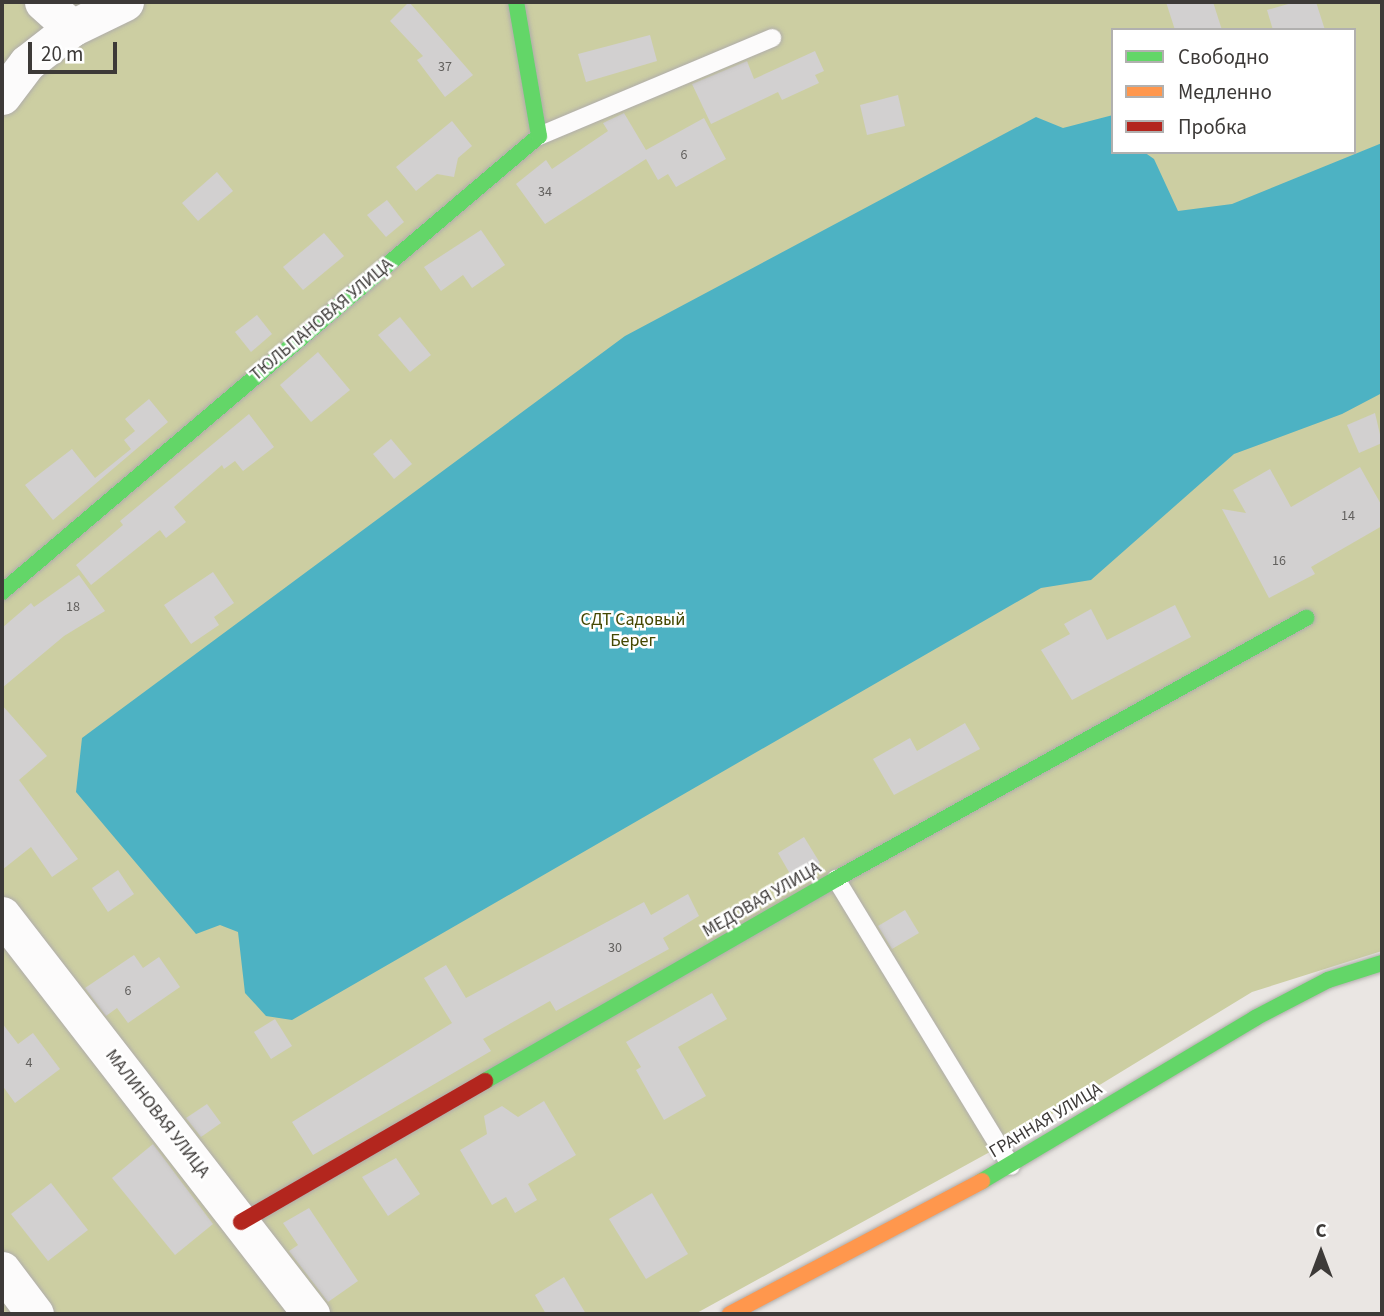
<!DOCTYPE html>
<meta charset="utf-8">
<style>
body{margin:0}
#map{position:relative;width:1384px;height:1316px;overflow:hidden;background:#eae6e3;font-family:"Source Sans 3",sans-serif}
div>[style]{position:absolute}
.green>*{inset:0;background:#cccea2}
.water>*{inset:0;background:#4db2c3}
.building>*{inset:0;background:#d2d0d0}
.roads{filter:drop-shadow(0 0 2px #afacaa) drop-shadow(0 0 2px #afacaa)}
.lane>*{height:18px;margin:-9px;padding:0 9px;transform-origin:9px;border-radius:9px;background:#fcfbfb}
.street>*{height:37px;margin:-18.5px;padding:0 18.5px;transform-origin:18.5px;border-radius:18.5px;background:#fcfbfb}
.fast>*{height:16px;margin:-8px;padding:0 8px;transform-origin:8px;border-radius:8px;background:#63d668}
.slow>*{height:16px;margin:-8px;padding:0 8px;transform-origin:8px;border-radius:8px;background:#ff974d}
.jam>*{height:16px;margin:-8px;padding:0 8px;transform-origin:8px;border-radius:8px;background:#b3261e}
span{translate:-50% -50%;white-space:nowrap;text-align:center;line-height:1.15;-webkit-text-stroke:5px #fff;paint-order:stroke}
.number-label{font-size:14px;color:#62605e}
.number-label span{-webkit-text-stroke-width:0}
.street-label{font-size:18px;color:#3d3a38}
.park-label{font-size:18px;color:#454802}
.frame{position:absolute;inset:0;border:4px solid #3d3a38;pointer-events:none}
.legend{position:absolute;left:1111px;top:28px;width:245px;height:126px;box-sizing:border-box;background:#fff;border:2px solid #b1b0af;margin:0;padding:9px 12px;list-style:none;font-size:21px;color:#3d3a38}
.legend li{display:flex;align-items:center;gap:14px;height:35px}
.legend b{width:35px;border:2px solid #b1b0af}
.north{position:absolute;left:1286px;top:1218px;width:70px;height:70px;-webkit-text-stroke:5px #fff;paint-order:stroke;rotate:0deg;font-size:19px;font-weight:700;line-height:28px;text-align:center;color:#3d3a38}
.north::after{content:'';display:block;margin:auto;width:24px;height:32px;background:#3d3a38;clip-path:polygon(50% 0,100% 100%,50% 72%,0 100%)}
.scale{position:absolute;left:28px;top:42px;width:89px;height:32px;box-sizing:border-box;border:4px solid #3d3a38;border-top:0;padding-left:9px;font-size:21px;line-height:24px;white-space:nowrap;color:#3d3a38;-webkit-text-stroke:5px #fff;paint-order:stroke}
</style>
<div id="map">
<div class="green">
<div style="clip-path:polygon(evenodd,2px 2px,1382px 2px,1382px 951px,1252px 992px,988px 1153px,695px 1314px,2px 1314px,2px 2px,1113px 30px,1354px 30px,1354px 152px,1113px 152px,1113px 30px)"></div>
</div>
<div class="water">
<div style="clip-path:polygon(1113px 115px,1113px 152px,1144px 152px,1154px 159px,1178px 211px,1232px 204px,1382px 143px,1382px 393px,1342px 414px,1234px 454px,1091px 580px,1041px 588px,292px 1020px,266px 1016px,245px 993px,238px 932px,220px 925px,196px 934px,76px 792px,82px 738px,625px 336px,1036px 117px,1063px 128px)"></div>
</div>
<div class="building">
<div style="clip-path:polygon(409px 2px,473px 75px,445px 97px,417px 60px,423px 56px,390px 21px)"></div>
<div style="clip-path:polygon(1166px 2px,1213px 2px,1222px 30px,1175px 30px)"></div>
<div style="clip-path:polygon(1295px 2px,1316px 2px,1325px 30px,1273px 30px,1267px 10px)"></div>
<div style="clip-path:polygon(650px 35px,657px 61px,586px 82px,578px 54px)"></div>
<div style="clip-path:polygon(815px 51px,824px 71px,815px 75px,819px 83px,782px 100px,778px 92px,711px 124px,692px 84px,747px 61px,754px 79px)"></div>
<div style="clip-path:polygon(898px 95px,905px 126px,867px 135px,860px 105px)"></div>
<div style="clip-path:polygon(624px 113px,646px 150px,704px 118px,726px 159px,676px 187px,668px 174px,658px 180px,646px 159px,545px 224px,516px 184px,546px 160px,552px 169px,608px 131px,603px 123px)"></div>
<div style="clip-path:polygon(452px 121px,472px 146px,458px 158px,454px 177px,437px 174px,416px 191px,396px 167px)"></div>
<div style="clip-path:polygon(217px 172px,233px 191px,198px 221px,182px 203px)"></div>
<div style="clip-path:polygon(387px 200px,404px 222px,386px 237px,367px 215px)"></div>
<div style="clip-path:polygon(481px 230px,505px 265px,472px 288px,463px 275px,441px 291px,424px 267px)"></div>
<div style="clip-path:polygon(324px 233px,344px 256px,303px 290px,283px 267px)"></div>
<div style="clip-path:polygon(257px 315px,272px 334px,251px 352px,235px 332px)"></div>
<div style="clip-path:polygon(400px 317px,431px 355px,410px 372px,378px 335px)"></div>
<div style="clip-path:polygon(318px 352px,350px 390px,311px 422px,280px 385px)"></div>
<div style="clip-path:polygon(149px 399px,168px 422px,53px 520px,25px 485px,72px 449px,95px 478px,131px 449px,124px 440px,135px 431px,125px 419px)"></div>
<div style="clip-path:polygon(1375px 413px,1382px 443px,1359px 453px,1347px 425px)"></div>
<div style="clip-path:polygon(249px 414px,274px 447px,243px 471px,235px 461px,224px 469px,222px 465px,174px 507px,186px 522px,166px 538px,160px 530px,91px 585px,76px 565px,123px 525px,120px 521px)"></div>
<div style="clip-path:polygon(391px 439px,412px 464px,394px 479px,373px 454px)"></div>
<div style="clip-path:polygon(1360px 467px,1382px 506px,1382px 526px,1311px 567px,1315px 574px,1269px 598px,1222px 509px,1246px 513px,1233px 490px,1270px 469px,1291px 507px)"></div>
<div style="clip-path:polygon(213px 572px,234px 603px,214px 617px,219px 625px,191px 644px,164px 605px)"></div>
<div style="clip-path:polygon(79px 575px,105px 611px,64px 636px,2px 688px,2px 628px,31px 603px,34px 607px)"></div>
<div style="clip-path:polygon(1175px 605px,1191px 637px,1072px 700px,1041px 650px,1070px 634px,1064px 624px,1091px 609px,1107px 640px)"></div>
<div style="clip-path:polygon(2px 705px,47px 756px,19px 780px,78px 859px,52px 877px,31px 847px,2px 870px)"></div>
<div style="clip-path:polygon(965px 723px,980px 749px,894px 795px,873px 759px,910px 738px,917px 751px)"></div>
<div style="clip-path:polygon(804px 837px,820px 863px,793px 879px,778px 853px)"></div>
<div style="clip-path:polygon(118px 870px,134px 894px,108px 912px,92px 888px)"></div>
<div style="clip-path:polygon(688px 894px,699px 916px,663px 938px,669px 949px,556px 1011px,550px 1001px,483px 1039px,491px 1051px,313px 1155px,292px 1122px,452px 1023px,424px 978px,446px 965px,466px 998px,644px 902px,651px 915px)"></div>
<div style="clip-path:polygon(905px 910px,919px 933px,892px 949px,878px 926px)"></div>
<div style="clip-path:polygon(134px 955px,143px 968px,159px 957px,180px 987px,128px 1023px,117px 1008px,106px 1016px,85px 988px)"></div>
<div style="clip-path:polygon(712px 993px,727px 1019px,678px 1047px,706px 1096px,664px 1120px,636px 1070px,641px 1067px,626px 1042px)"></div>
<div style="clip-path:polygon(275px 1019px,292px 1046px,271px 1059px,254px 1032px)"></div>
<div style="clip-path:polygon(2px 1023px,18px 1044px,33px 1033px,60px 1069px,15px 1103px,2px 1085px)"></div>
<div style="clip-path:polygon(544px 1101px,576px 1155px,528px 1184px,537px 1200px,515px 1213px,506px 1197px,492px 1205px,460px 1150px,487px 1134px,484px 1116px,502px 1106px,518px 1117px)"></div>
<div style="clip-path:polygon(207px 1104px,221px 1123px,201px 1137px,186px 1118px)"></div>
<div style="clip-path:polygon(153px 1144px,213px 1224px,175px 1255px,112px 1178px)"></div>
<div style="clip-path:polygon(396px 1158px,420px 1194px,388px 1216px,362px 1177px)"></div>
<div style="clip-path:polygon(51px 1183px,88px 1230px,48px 1261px,11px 1214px)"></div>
<div style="clip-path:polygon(652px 1193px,688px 1254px,646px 1279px,609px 1219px)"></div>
<div style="clip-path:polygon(309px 1208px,358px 1281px,328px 1302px,289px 1251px,298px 1245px,283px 1223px)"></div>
<div style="clip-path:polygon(564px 1277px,586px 1314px,546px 1314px,535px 1295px)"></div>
</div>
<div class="roads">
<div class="lane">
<div style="left:539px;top:136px;width:253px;rotate:-22.8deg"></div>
<div style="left:836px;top:879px;width:336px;rotate:58.6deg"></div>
</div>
<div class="street">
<div style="left:43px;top:2px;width:39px;rotate:42deg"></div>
<div style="left:2px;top:96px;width:41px;rotate:-52.9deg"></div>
<div style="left:27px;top:63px;width:57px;rotate:-37.9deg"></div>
<div style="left:72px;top:28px;width:59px;rotate:-26.1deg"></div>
<div style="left:2px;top:915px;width:505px;rotate:52.24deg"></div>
<div style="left:2px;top:1270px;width:55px;rotate:53.1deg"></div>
</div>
<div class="fast">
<div style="left:2px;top:592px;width:704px;rotate:-40.34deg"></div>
<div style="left:539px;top:136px;width:136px;rotate:-99.7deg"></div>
<div style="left:485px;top:1081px;width:405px;rotate:-29.9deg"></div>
<div style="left:836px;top:879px;width:538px;rotate:-29.04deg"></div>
<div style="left:982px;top:1181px;width:318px;rotate:-30.8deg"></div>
<div style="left:1255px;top:1018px;width:82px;rotate:-27.5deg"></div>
<div style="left:1328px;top:980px;width:57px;rotate:-17.5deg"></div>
</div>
<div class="slow">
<div style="left:730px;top:1314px;width:285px;rotate:-27.8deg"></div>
</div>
<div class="jam">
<div style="left:241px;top:1222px;width:282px;rotate:-30deg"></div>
</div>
</div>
<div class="number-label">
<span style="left:445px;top:67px">37</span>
<span style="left:684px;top:155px">6</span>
<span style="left:545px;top:192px">34</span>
<span style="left:1348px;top:516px">14</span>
<span style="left:1279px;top:561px">16</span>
<span style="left:73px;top:607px">18</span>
<span style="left:615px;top:948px">30</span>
<span style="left:128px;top:991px">6</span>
<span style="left:29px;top:1063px">4</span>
</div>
<div class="street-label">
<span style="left:322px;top:320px;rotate:-40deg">ТЮЛЬПАНОВАЯ УЛИЦА</span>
<span style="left:762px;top:900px;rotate:-30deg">МЕДОВАЯ УЛИЦА</span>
<span style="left:157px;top:1114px;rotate:52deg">МАЛИНОВАЯ УЛИЦА</span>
<span style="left:1046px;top:1121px;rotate:-31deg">ГРАННАЯ УЛИЦА</span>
</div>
<div class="park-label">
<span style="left:633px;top:631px">СДТ Садовый<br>Берег</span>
</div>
<div class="frame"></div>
<ul class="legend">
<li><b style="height:9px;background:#63d668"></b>Свободно</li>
<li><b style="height:9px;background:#ff974d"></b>Медленно</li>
<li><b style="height:9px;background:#b3261e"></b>Пробка</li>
</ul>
<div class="north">С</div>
<div class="scale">20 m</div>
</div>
